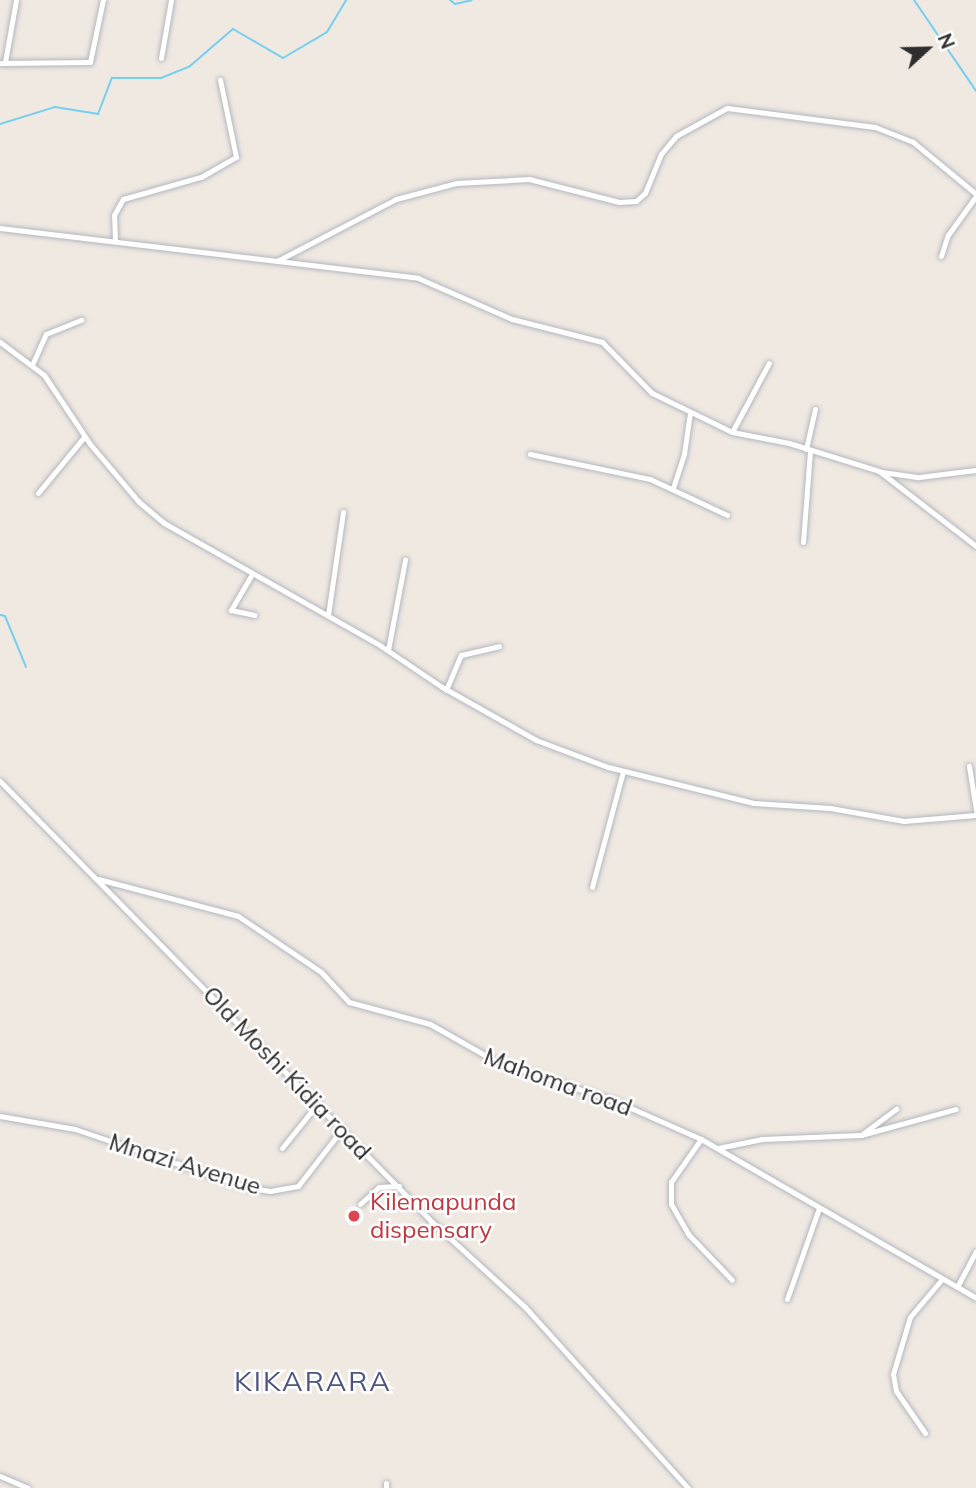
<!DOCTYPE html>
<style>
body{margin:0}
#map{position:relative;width:976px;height:1488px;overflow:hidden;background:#efe9e1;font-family:Mulish,sans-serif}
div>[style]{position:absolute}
.stream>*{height:2px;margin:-1px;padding:0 1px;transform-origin:1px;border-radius:1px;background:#75cff0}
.roads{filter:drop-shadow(0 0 2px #b4b7c1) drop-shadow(0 0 2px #b4b7c1)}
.minor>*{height:5px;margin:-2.5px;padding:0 2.5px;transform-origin:2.5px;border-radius:2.5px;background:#fff}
.dots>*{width:19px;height:19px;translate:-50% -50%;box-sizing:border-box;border:4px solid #fff;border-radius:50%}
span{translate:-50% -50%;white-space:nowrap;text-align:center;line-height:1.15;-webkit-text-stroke:5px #fff;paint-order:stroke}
.street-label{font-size:24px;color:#2e2e2e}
.health-label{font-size:24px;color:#be3a42}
.left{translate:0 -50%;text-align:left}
.quarter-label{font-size:28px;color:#4d5680;letter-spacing:2px}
.north{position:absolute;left:892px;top:14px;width:70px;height:70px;-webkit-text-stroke:5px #fff;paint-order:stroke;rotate:68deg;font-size:19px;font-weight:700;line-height:28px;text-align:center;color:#2e2e2e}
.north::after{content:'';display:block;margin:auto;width:24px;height:32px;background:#2e2e2e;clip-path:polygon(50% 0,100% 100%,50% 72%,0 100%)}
</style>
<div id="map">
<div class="stream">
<div style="left:450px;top:0;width:6px;rotate:39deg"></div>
<div style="left:455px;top:4px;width:17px;rotate:-13deg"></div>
<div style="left:914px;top:0;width:110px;rotate:55.7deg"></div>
<div style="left:0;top:124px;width:58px;rotate:-17.2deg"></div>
<div style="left:55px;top:107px;width:44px;rotate:9.2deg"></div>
<div style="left:98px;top:114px;width:39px;rotate:-69deg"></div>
<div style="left:112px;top:78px;width:49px"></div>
<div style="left:161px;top:78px;width:31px;rotate:-22deg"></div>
<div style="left:190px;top:66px;width:57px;rotate:-40.7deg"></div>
<div style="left:233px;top:29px;width:58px;rotate:30.1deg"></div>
<div style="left:283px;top:58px;width:51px;rotate:-30.6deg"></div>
<div style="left:327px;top:32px;width:37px;rotate:-59deg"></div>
<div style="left:0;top:615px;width:5px;rotate:11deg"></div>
<div style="left:5px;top:616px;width:55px;rotate:67.6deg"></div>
</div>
<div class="roads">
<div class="minor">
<div style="left:161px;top:58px;width:59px;rotate:-80.2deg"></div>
<div style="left:5px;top:62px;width:63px;rotate:-79.9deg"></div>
<div style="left:0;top:63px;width:90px;rotate:-0.6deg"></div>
<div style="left:90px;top:62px;width:63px;rotate:-78.2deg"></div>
<div style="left:0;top:228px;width:421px;rotate:6.8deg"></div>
<div style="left:418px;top:278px;width:103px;rotate:23.6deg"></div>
<div style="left:512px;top:319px;width:93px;rotate:14.3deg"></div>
<div style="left:602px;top:342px;width:71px;rotate:45.6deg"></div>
<div style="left:652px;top:393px;width:89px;rotate:26deg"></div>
<div style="left:732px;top:432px;width:58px;rotate:10.9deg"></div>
<div style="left:789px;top:443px;width:94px;rotate:17.3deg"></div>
<div style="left:879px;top:471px;width:123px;rotate:37.7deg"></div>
<div style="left:115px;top:241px;width:26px;rotate:-92deg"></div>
<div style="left:114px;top:215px;width:18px;rotate:-61deg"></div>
<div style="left:123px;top:199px;width:81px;rotate:-15.8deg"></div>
<div style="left:201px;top:177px;width:40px;rotate:-29.7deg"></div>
<div style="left:236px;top:157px;width:79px;rotate:-101.7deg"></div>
<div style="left:941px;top:256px;width:22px;rotate:-72deg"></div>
<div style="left:948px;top:235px;width:48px;rotate:-54.3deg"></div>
<div style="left:277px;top:261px;width:134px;rotate:-27.5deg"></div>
<div style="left:396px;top:199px;width:62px;rotate:-14.9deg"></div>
<div style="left:456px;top:183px;width:73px;rotate:-3.1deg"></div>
<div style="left:529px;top:179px;width:93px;rotate:14.3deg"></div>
<div style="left:619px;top:202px;width:17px;rotate:-3deg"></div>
<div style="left:636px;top:201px;width:12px;rotate:-42deg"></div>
<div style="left:645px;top:193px;width:42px;rotate:-67.7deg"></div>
<div style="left:661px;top:154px;width:23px;rotate:-50deg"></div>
<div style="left:676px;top:136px;width:58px;rotate:-28.8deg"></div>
<div style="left:727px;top:108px;width:149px;rotate:7.3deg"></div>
<div style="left:875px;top:127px;width:41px;rotate:21.5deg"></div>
<div style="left:913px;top:142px;width:82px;rotate:39.5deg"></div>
<div style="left:0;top:342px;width:55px;rotate:36.9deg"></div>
<div style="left:44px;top:375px;width:83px;rotate:56.3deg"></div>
<div style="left:90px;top:444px;width:76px;rotate:49.8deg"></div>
<div style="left:139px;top:502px;width:33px;rotate:40deg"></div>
<div style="left:164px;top:523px;width:249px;rotate:29.5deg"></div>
<div style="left:381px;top:646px;width:73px;rotate:33.9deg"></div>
<div style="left:442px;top:687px;width:108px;rotate:29.4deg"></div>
<div style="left:536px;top:740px;width:77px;rotate:20.6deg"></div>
<div style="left:608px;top:767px;width:150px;rotate:13.9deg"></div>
<div style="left:754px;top:803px;width:76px;rotate:3.8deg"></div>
<div style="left:830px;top:808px;width:75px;rotate:10deg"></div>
<div style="left:904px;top:821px;width:72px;rotate:-4.8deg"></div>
<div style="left:32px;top:365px;width:34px;rotate:-66deg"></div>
<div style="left:46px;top:334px;width:38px;rotate:-22deg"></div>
<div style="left:732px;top:432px;width:78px;rotate:-61.8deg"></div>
<div style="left:806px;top:449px;width:41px;rotate:-77.3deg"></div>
<div style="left:530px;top:454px;width:123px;rotate:11.8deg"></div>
<div style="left:650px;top:479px;width:85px;rotate:25.1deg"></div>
<div style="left:882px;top:472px;width:37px;rotate:8deg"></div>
<div style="left:919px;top:477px;width:57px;rotate:-7deg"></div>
<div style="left:673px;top:488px;width:36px;rotate:-72deg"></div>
<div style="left:684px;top:454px;width:41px;rotate:-81.7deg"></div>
<div style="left:38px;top:493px;width:72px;rotate:-50.6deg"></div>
<div style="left:803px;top:542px;width:91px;rotate:-85.6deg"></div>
<div style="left:252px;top:574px;width:42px;rotate:120.3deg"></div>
<div style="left:231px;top:610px;width:24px;rotate:12deg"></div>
<div style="left:328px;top:615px;width:104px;rotate:-81.7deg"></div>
<div style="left:388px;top:650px;width:92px;rotate:-79.3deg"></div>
<div style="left:446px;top:690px;width:38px;rotate:-67deg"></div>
<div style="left:461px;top:655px;width:39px;rotate:-13deg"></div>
<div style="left:969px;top:766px;width:45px;rotate:81deg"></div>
<div style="left:0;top:781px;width:615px;rotate:45.59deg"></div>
<div style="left:430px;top:1220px;width:129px;rotate:42.5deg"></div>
<div style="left:525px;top:1307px;width:244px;rotate:48deg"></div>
<div style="left:98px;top:879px;width:145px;rotate:14.8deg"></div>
<div style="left:238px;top:916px;width:100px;rotate:34deg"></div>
<div style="left:321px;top:972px;width:41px;rotate:47deg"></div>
<div style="left:349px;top:1002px;width:84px;rotate:15.2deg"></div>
<div style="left:430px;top:1024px;width:77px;rotate:29.6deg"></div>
<div style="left:497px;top:1062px;width:124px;rotate:18.3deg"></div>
<div style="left:615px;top:1101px;width:94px;rotate:23.8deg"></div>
<div style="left:701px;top:1139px;width:318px;rotate:30deg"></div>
<div style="left:592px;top:887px;width:120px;rotate:-75deg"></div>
<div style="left:0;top:1116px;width:76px;rotate:9.8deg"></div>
<div style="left:75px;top:1129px;width:180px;rotate:18.8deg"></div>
<div style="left:245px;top:1187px;width:25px;rotate:9deg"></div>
<div style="left:270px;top:1191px;width:28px;rotate:-10deg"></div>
<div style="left:298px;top:1186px;width:73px;rotate:-52.2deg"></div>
<div style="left:861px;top:1135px;width:44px;rotate:-36.6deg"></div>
<div style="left:701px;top:1139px;width:52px;rotate:124.9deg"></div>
<div style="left:671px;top:1182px;width:22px;rotate:90deg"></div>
<div style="left:671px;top:1204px;width:36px;rotate:60deg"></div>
<div style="left:689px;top:1235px;width:62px;rotate:46.3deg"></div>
<div style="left:282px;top:1148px;width:58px;rotate:-51.3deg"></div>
<div style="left:718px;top:1148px;width:45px;rotate:-11.6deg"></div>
<div style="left:762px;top:1139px;width:99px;rotate:-2.3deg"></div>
<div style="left:861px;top:1135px;width:98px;rotate:-15.3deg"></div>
<div style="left:360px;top:1204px;width:25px;rotate:-42deg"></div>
<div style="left:379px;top:1187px;width:20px;rotate:-3deg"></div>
<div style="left:957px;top:1287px;width:40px;rotate:-62deg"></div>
<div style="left:787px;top:1299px;width:96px;rotate:-70.6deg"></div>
<div style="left:925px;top:1433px;width:51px;rotate:-124.6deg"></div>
<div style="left:896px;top:1391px;width:17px;rotate:-100deg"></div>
<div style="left:893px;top:1374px;width:59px;rotate:-73.4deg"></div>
<div style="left:910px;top:1317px;width:50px;rotate:-49.9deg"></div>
<div style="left:0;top:1476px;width:30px;rotate:23deg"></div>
<div style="left:386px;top:1483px;width:5px;rotate:90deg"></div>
</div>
</div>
<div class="dots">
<div style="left:354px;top:1216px;background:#e0444e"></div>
</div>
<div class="street-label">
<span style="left:287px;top:1073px;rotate:46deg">Old Moshi Kidia road</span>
<span style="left:558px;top:1082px;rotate:20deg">Mahoma road</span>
<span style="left:185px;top:1164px;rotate:17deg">Mnazi Avenue</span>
</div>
<div class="health-label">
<span class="left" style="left:370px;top:1216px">Kilemapunda<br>dispensary</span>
</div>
<div class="quarter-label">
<span style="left:313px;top:1381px">KIKARARA</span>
</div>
<div class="north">N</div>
</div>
